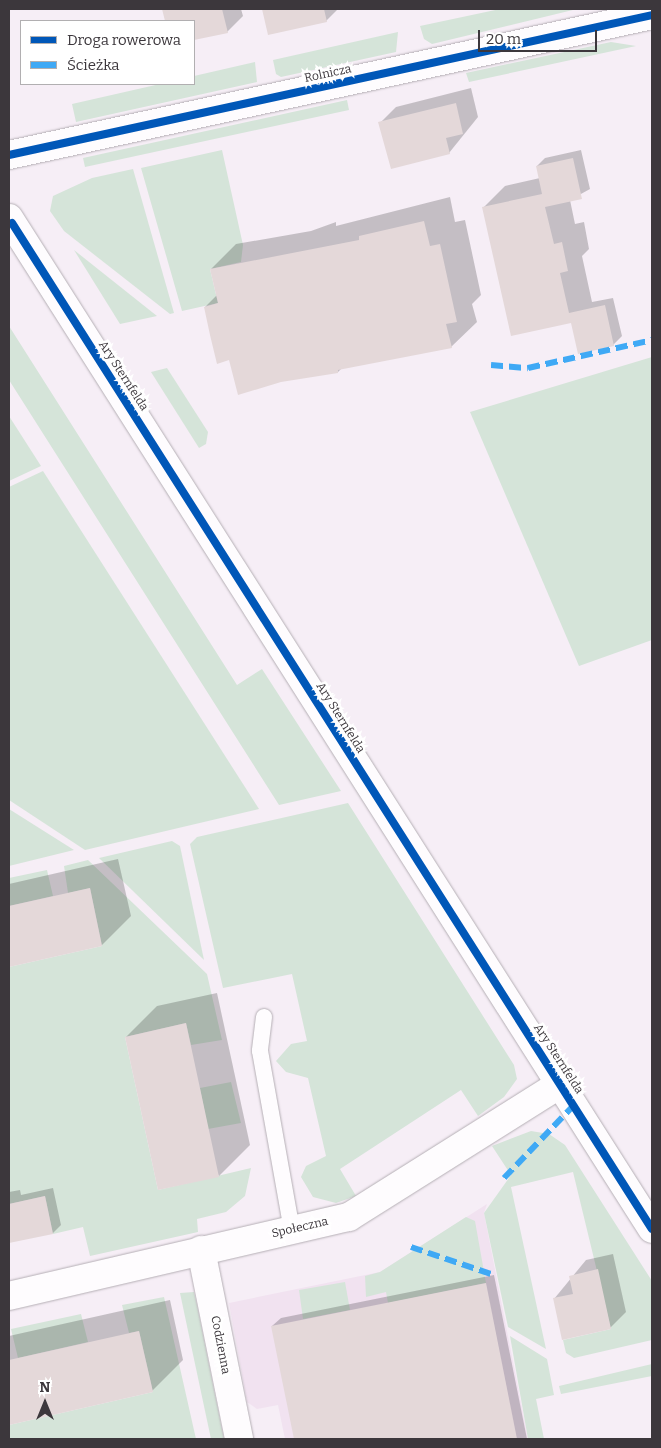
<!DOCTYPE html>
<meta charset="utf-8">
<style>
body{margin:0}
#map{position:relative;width:661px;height:1448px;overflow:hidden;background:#f6eef6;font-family:Bitter,serif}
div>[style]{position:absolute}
.built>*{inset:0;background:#f1e2f0}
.green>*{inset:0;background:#d5e4d9}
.shadow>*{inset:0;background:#0003}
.building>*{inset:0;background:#e4d8d9}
.roads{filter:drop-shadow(0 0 1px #b5afb5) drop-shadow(0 0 1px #b5afb5)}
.lane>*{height:16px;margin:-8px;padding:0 8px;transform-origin:8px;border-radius:8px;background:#fefcfe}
.street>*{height:28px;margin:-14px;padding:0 14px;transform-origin:14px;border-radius:14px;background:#fefcfe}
.quiet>*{height:6px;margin-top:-3px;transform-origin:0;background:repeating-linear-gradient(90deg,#3fa9f5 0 12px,transparent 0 18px)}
.cycleway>*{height:8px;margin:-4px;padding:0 4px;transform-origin:4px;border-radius:4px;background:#0057b8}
span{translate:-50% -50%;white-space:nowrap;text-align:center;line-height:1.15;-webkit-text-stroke:5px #fff;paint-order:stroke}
.street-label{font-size:12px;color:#3c373c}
.frame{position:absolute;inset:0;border:10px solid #3c373c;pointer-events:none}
.legend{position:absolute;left:20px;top:20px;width:175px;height:65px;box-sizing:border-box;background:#fff;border:1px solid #b1afb1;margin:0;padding:6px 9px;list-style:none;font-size:15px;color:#3c373c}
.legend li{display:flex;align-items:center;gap:10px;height:25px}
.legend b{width:25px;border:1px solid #b1afb1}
.north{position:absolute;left:20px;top:1378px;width:50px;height:50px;-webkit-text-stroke:4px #fff;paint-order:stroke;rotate:0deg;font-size:14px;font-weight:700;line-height:20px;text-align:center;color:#3c373c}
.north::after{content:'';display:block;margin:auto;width:18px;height:22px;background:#3c373c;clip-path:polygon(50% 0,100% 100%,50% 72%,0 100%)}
.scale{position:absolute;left:478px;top:30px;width:119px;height:22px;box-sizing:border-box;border:2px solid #3c373c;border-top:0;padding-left:6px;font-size:15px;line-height:18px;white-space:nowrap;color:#3c373c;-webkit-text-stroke:4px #fff;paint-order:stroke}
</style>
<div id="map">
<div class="built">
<div style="clip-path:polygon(487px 1204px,484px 1213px,528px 1439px,285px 1439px,278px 1405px,257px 1409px,247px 1402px,229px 1303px,380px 1272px)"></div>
</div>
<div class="green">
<div style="clip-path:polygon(500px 9px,577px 9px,432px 44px,424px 39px,420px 26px)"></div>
<div style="clip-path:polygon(398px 32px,396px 52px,281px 77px,276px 74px,273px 60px)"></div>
<div style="clip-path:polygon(611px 42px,636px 46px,469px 82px,466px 73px)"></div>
<div style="clip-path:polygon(255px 62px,257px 82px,76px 122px,72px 104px,160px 84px,194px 84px,194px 76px)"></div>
<div style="clip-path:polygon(347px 100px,349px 110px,85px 167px,83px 158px)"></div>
<div style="clip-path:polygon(222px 150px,243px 245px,241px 262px,210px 269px,218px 303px,182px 311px,141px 168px)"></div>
<div style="clip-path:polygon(133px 169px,174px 313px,170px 314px,64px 231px,50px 211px,53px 196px,92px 178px)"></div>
<div style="clip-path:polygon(74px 250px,157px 316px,120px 324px)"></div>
<div style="clip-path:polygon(9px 326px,237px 685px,262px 669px,341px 791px,279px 805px,9px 380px)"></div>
<div style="clip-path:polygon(652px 357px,652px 640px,579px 666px,470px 412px)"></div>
<div style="clip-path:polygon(167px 368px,208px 432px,206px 444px,199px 448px,151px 372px)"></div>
<div style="clip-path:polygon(9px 416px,41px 466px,9px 481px)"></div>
<div style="clip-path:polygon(43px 471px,259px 809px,85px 850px,9px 800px,9px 487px)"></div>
<div style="clip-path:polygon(348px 803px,514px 1065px,517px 1079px,504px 1097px,478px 1116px,461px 1090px,340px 1169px,356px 1196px,336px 1203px,313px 1197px,301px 1177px,306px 1166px,326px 1156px,308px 1078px,286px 1072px,276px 1061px,291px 1044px,307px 1041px,292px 974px,223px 988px,190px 844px,197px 837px)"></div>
<div style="clip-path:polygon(9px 809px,74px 850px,9px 866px)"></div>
<div style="clip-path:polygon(172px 841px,180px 846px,204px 960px,99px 858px)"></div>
<div style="clip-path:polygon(88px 860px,207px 974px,222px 1040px,191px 1045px,186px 1023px,125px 1037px,158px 1190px,251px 1168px,245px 1196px,226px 1212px,197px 1219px,198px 1232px,90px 1256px,83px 1227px,53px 1234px,45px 1196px,9px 1204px,9px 967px,102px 946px,90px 888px,68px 893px,64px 866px)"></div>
<div style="clip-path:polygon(47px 870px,53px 896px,9px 906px,9px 878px)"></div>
<div style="clip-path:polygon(231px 1082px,241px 1123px,208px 1129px,200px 1088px)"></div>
<div style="clip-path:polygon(531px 1131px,549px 1134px,565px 1145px,652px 1281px,652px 1340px,574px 1358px,566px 1353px,563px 1340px,611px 1329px,573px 1172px,511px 1187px,546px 1349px,508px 1327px,484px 1213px,511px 1175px,492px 1146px)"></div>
<div style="clip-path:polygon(466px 1217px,475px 1221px,486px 1283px,388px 1303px,386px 1292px,366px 1297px,365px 1276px,380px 1272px)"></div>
<div style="clip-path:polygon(345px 1282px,350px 1310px,303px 1319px,299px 1290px)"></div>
<div style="clip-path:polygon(194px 1292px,197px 1305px,224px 1439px,211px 1439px,191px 1345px,180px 1293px)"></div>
<div style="clip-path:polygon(164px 1297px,196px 1439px,9px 1439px,9px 1425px,153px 1392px,139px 1331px,129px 1333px,122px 1305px)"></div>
<div style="clip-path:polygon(81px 1314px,88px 1342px,18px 1358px,11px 1329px)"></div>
<div style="clip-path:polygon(510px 1336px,547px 1359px,554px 1395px,536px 1399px,544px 1439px,528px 1439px)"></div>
<div style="clip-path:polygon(652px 1364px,652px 1376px,561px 1394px,559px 1386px)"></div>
</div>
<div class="shadow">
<div style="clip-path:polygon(163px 9px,241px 9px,243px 16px,227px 32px,194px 39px,194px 21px,166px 21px)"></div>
<div style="clip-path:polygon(263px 9px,338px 9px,326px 21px,269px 34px)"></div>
<div style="clip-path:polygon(471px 88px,478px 117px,449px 153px,380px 123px,396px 107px)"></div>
<div style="clip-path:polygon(581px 150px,590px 189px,570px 200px,575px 224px,584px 222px,589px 249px,582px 256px,592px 302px,613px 298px,622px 336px,613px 345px,572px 321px,483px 208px,505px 186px,540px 178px,537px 166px,545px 158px)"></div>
<div style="clip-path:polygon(450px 197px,455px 222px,465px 220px,481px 295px,472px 304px,477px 322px,451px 347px,343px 367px,338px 372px,230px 359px,205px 307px,217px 295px,211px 269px,236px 244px,311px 231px,336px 222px,336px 226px)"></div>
<div style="clip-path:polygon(118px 859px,131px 916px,102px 945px,9px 966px,9px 884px)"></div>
<div style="clip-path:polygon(217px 993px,250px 1145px,219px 1176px,126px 1037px,157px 1006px)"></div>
<div style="clip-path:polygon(53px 1188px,61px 1225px,53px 1233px,9px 1242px,9px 1192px,20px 1190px,21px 1195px)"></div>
<div style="clip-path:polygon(613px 1254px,626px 1312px,610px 1328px,554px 1299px,586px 1260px)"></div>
<div style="clip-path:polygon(494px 1275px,527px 1439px,295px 1439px,272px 1326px,281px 1318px)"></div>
<div style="clip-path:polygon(170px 1300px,183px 1360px,152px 1391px,9px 1423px,9px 1336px)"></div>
</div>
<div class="building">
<div style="clip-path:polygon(162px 9px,222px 9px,228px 33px,194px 40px,194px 21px,165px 21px)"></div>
<div style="clip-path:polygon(262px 9px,324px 9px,327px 22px,268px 35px)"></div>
<div style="clip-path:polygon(456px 103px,463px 134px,446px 138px,450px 154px,391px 169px,378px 122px)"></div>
<div style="clip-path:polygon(573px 158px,582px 199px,545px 207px,554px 244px,562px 242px,568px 271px,560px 273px,569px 313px,605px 305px,614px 346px,578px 354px,571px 323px,511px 336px,482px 207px,542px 194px,536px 166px)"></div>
<div style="clip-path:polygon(424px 221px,430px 246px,440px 244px,457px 322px,446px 324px,452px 348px,338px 370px,338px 373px,281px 382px,238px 395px,229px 360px,217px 364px,210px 335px,204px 307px,218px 303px,210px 269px,359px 240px,359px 236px)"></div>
<div style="clip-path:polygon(90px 888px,102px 946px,9px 967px,9px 906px)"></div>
<div style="clip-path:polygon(186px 1023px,219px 1177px,158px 1190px,125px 1037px)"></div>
<div style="clip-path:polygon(45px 1196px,53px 1234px,9px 1243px,9px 1204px)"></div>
<div style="clip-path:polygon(598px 1269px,611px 1329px,562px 1340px,553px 1298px,573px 1294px,569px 1276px)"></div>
<div style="clip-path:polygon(486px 1283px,517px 1439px,294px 1439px,271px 1326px)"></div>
<div style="clip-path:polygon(139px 1331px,153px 1392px,9px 1425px,9px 1360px)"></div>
</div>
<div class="roads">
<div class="lane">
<div style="left:264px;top:1017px;width:34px;rotate:97deg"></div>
<div style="left:260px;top:1051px;width:183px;rotate:79.9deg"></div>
</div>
<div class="street">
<div style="left:9px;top:155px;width:658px;rotate:-12.28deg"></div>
<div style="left:9px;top:218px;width:1198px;rotate:57.54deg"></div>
<div style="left:201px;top:1250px;width:193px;rotate:78.6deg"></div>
<div style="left:9px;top:1296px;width:349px;rotate:-13.1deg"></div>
<div style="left:349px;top:1217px;width:249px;rotate:-32.2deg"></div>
</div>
</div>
<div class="quiet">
<div style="left:491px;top:365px;width:37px;rotate:5deg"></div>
<div style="left:528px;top:368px;width:127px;rotate:-12.7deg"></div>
<div style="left:504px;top:1178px;width:101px;rotate:-46.2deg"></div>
<div style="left:411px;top:1247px;width:84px;rotate:18.6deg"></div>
</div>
<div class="cycleway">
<div style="left:9px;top:155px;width:658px;rotate:-12.28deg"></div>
<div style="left:12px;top:223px;width:1192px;rotate:57.54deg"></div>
</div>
<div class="street-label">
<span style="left:328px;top:74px;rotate:-12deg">Rolnicza</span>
<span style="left:123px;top:376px;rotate:57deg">Ary Sternfelda</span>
<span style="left:340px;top:718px;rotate:58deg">Ary Sternfelda</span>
<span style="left:558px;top:1059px;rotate:57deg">Ary Sternfelda</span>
<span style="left:300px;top:1228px;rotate:-13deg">Społeczna</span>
<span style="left:220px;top:1345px;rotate:79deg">Codzienna</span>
</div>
<div class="frame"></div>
<ul class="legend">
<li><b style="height:6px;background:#0057b8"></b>Droga rowerowa</li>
<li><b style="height:6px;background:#3fa9f5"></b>Ścieżka</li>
</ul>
<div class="north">N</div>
<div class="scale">20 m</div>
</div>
